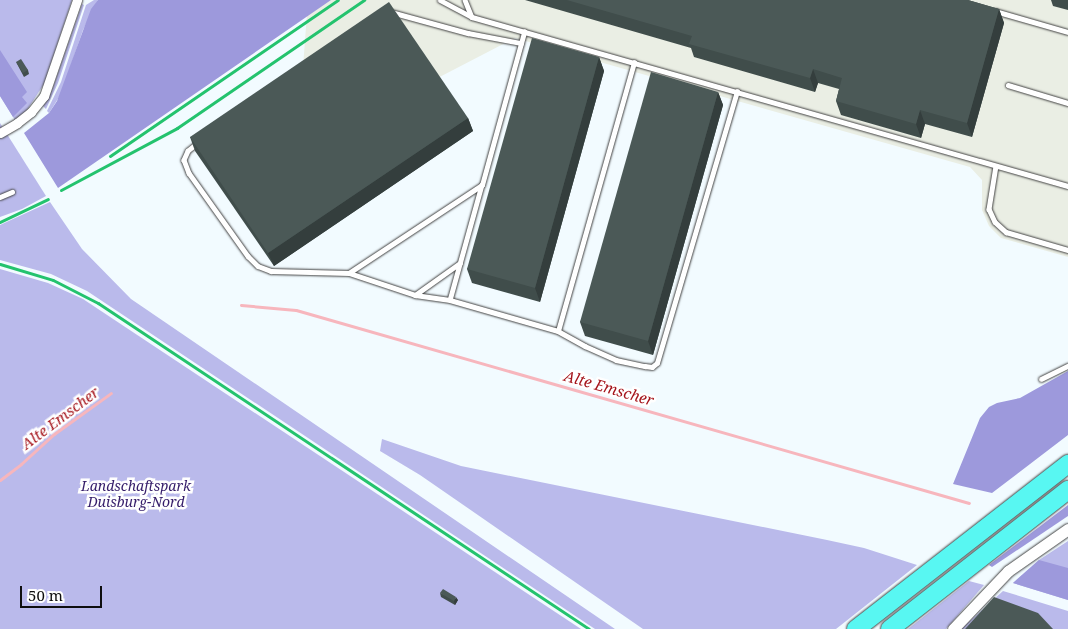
<!DOCTYPE html>
<style>
body{margin:0}
#map{position:relative;width:1068px;height:629px;overflow:hidden;background:#f2fbff;font-family:"Noto Serif",serif}
div>[style]{position:absolute}
.industrial>*{inset:0;background:#eaeee4}
.green>*{inset:0;background:#babaeb}
.forest>*{inset:0;background:#9d99dc}
.stream>*{height:3px;margin:-1.5px;padding:0 1.5px;transform-origin:1.5px;border-radius:1.5px;background:#f7b6bd}
.roads{filter:drop-shadow(0 0 1px #424242) drop-shadow(0 0 1px #424242)}
.service>*{height:4.5px;margin:-2.25px;padding:0 2.25px;transform-origin:2.25px;border-radius:2.25px;background:#fff}
.minor>*{height:9px;margin:-4.5px;padding:0 4.5px;transform-origin:4.5px;border-radius:4.5px;background:#fff}
.tertiary>*{height:11px;margin:-5.5px;padding:0 5.5px;transform-origin:5.5px;border-radius:5.5px;background:#fff}
.motorway>*{height:18px;margin:-9px;padding:0 9px;transform-origin:9px;border-radius:9px;background:#58f7f2}
.rail>*{height:3px;margin:-1.5px;padding:0 1.5px;transform-origin:1.5px;border-radius:1.5px;background:#24c36e}
.wall>*{inset:0;background:#404d4b}
.shaded-wall>*{inset:0;background:#343e3d}
.building>*{inset:0;background:#4b5957}
span{translate:-50% -50%;white-space:nowrap;text-align:center;line-height:1.15;-webkit-text-stroke:5px #fff;paint-order:stroke}
.park-label{font-size:14px;color:#351d6a;font-style:italic}
.water-label{font-size:15px;color:#a5151c;font-style:italic}
.scale{position:absolute;left:20px;top:586px;width:82px;height:22px;box-sizing:border-box;border:2px solid #0f0f0f;border-top:0;padding-left:6px;font-size:15px;line-height:18px;white-space:nowrap;color:#0f0f0f;-webkit-text-stroke:4px #fff;paint-order:stroke}
</style>
<div id="map">
<div class="industrial">
<div style="clip-path:polygon(308px 0,1068px 0,1068px 257px,1001px 238px,989px 226px,982px 210px,982px 180px,970px 167px,515px 38px,428px 83px,301px 94px)"></div>
</div>
<div class="green">
<div style="clip-path:polygon(0 0,72px 0,44px 84px,27px 110px,15px 120px,0 96px)"></div>
<div style="clip-path:polygon(94px 0,98px 0,83px 30px,61px 94px,49px 113px,47px 111px,61px 82px,86px 5px)"></div>
<div style="clip-path:polygon(82px 4px,84px 5px,58px 83px,46px 109px,43px 106px,52px 90px)"></div>
<div style="clip-path:polygon(0 123px,46px 196px,22px 209px,0 217px)"></div>
<div style="clip-path:polygon(50px 202px,82px 249px,131px 299px,615px 629px,595px 629px,87px 291px,51px 274px,0 260px,0 225px)"></div>
<div style="clip-path:polygon(0 269px,48px 283px,83px 299px,581px 629px,0 629px)"></div>
<div style="clip-path:polygon(382px 439px,461px 466px,827px 540px,864px 548px,917px 565px,836px 629px,643px 629px,420px 475px,380px 451px)"></div>
<div style="clip-path:polygon(1068px 541px,1068px 600px,1013px 583px,1039px 560px)"></div>
<div style="clip-path:polygon(969px 581px,984px 585px,946px 629px,908px 629px)"></div>
<div style="clip-path:polygon(1003px 591px,1068px 611px,1068px 629px,961px 629px)"></div>
</div>
<div class="forest">
<div style="clip-path:polygon(98px 0,331px 0,58px 188px,24px 133px,49px 113px,57px 101px,91px 9px)"></div>
<div style="clip-path:polygon(0 50px,27px 92px,22px 97px,27px 103px,13px 117px,0 96px)"></div>
<div style="clip-path:polygon(1068px 371px,1068px 435px,992px 493px,953px 484px,980px 418px,989px 407px,997px 403px,1020px 398px)"></div>
<div style="clip-path:polygon(1068px 505px,1068px 516px,992px 567px,989px 565px)"></div>
<div style="clip-path:polygon(1039px 560px,1068px 568px,1068px 600px,1013px 583px)"></div>
</div>
<div class="stream">
<div style="left:241px;top:305px;width:55px;rotate:5.2deg"></div>
<div style="left:296px;top:310px;width:700px;rotate:16deg"></div>
<div style="left:0;top:480px;width:26px;rotate:-37deg"></div>
<div style="left:21px;top:464px;width:45px;rotate:-42.3deg"></div>
<div style="left:54px;top:434px;width:70px;rotate:-35.7deg"></div>
</div>
<div class="roads">
<div class="service">
<div style="left:440px;top:0;width:36px;rotate:28deg"></div>
<div style="left:472px;top:17px;width:619px;rotate:15.83deg"></div>
<div style="left:465px;top:0;width:18px;rotate:68deg"></div>
<div style="left:995px;top:11px;width:76px;rotate:16deg"></div>
<div style="left:391px;top:12px;width:80px;rotate:15.3deg"></div>
<div style="left:468px;top:33px;width:54px;rotate:10.7deg"></div>
<div style="left:1008px;top:85px;width:63px;rotate:16.7deg"></div>
<div style="left:197px;top:144px;width:11px;rotate:142deg"></div>
<div style="left:188px;top:151px;width:10px;rotate:114deg"></div>
<div style="left:184px;top:160px;width:14px;rotate:69deg"></div>
<div style="left:189px;top:173px;width:102px;rotate:54.6deg"></div>
<div style="left:248px;top:256px;width:14px;rotate:45deg"></div>
<div style="left:258px;top:266px;width:14px;rotate:21deg"></div>
<div style="left:271px;top:271px;width:78px;rotate:1.5deg"></div>
<div style="left:349px;top:273px;width:159px;rotate:-33.5deg"></div>
<div style="left:482px;top:185px;width:159px;rotate:-74.6deg"></div>
<div style="left:996px;top:166px;width:44px;rotate:99.2deg"></div>
<div style="left:989px;top:209px;width:14px;rotate:65deg"></div>
<div style="left:995px;top:222px;width:15px;rotate:42deg"></div>
<div style="left:1006px;top:232px;width:65px;rotate:16.2deg"></div>
<div style="left:482px;top:185px;width:119px;rotate:105.5deg"></div>
<div style="left:450px;top:300px;width:112px;rotate:16deg"></div>
<div style="left:558px;top:331px;width:279px;rotate:-74.2deg"></div>
<div style="left:0;top:197px;width:13px;rotate:-23deg"></div>
<div style="left:349px;top:273px;width:70px;rotate:18.4deg"></div>
<div style="left:415px;top:295px;width:35px;rotate:8deg"></div>
<div style="left:415px;top:295px;width:55px;rotate:-35.4deg"></div>
<div style="left:558px;top:331px;width:31px;rotate:29deg"></div>
<div style="left:585px;top:346px;width:34px;rotate:24deg"></div>
<div style="left:616px;top:360px;width:30px;rotate:12deg"></div>
<div style="left:645px;top:366px;width:7px;rotate:8deg"></div>
<div style="left:652px;top:367px;width:6px;rotate:-39deg"></div>
<div style="left:657px;top:363px;width:283px;rotate:-73.6deg"></div>
<div style="left:1041px;top:379px;width:30px;rotate:-26deg"></div>
</div>
<div class="minor">
<div style="left:0;top:133px;width:20px;rotate:-30deg"></div>
<div style="left:17px;top:123px;width:18px;rotate:-38deg"></div>
<div style="left:31px;top:112px;width:21px;rotate:-51deg"></div>
<div style="left:44px;top:96px;width:102px;rotate:-71deg"></div>
</div>
<div class="tertiary">
<div style="left:953px;top:629px;width:80px;rotate:-46.5deg"></div>
<div style="left:1008px;top:571px;width:73px;rotate:-35deg"></div>
</div>
<div class="motorway">
<div style="left:856px;top:629px;width:269px;rotate:-37.9deg"></div>
<div style="left:890px;top:629px;width:226px;rotate:-38deg"></div>
</div>
</div>
<div class="rail">
<div style="left:110px;top:156px;width:276px;rotate:-34.4deg"></div>
<div style="left:61px;top:190px;width:132px;rotate:-28.1deg"></div>
<div style="left:177px;top:128px;width:227px;rotate:-34.4deg"></div>
<div style="left:0;top:222px;width:53px;rotate:-25.6deg"></div>
<div style="left:0;top:264px;width:55px;rotate:16.8deg"></div>
<div style="left:53px;top:280px;width:51px;rotate:27.1deg"></div>
<div style="left:98px;top:303px;width:589px;rotate:33.58deg"></div>
</div>
<div class="wall">
<div style="clip-path:polygon(525px 0,968px 0,999px 9px,1004px 23px,972px 137px,925px 124px,921px 138px,841px 115px,836px 101px,839px 89px,818px 83px,815px 92px,694px 57px,691px 48px)"></div>
<div style="clip-path:polygon(1051px 0,1068px 0,1068px 10px,1053px 6px)"></div>
<div style="clip-path:polygon(599px 57px,604px 71px,540px 302px,472px 283px,467px 269px)"></div>
<div style="clip-path:polygon(16px 62px,28px 70px,29px 74px,24px 77px)"></div>
<div style="clip-path:polygon(718px 92px,723px 105px,653px 355px,585px 336px,580px 322px)"></div>
<div style="clip-path:polygon(468px 118px,473px 131px,274px 266px,195px 151px,190px 137px)"></div>
<div style="clip-path:polygon(440px 593px,458px 600px,455px 605px,441px 597px)"></div>
</div>
<div class="shaded-wall">
<div style="clip-path:polygon(999px 9px,1004px 23px,972px 137px,967px 123px)"></div>
<div style="clip-path:polygon(599px 57px,604px 71px,540px 302px,535px 288px)"></div>
<div style="clip-path:polygon(813px 69px,818px 83px,815px 92px,810px 78px)"></div>
<div style="clip-path:polygon(718px 92px,723px 105px,653px 355px,648px 341px)"></div>
<div style="clip-path:polygon(920px 110px,925px 124px,921px 138px,916px 124px)"></div>
<div style="clip-path:polygon(468px 118px,473px 131px,274px 266px,268px 253px)"></div>
<div style="clip-path:polygon(456px 597px,458px 600px,455px 605px,454px 601px)"></div>
</div>
<div class="building">
<div style="clip-path:polygon(567px 0,968px 0,999px 9px,967px 123px,920px 110px,916px 124px,836px 101px,842px 78px,813px 69px,810px 78px,689px 44px,692px 36px)"></div>
<div style="clip-path:polygon(389px 2px,468px 118px,268px 253px,190px 137px)"></div>
<div style="clip-path:polygon(532px 38px,599px 57px,535px 288px,467px 269px)"></div>
<div style="clip-path:polygon(21px 59px,28px 70px,23px 73px,16px 62px)"></div>
<div style="clip-path:polygon(651px 72px,718px 92px,648px 341px,580px 322px)"></div>
<div style="clip-path:polygon(443px 589px,456px 597px,454px 601px,440px 593px)"></div>
<div style="clip-path:polygon(994px 597px,1038px 613px,1053px 629px,965px 629px)"></div>
</div>
<div class="park-label">
<span style="left:136px;top:494px">Landschaftspark<br>Duisburg-Nord</span>
</div>
<div class="water-label">
<span style="left:609px;top:388px;rotate:16deg">Alte Emscher</span>
<span style="left:60px;top:418px;rotate:-37deg">Alte Emscher</span>
</div>
<div class="scale">50 m</div>
</div>
